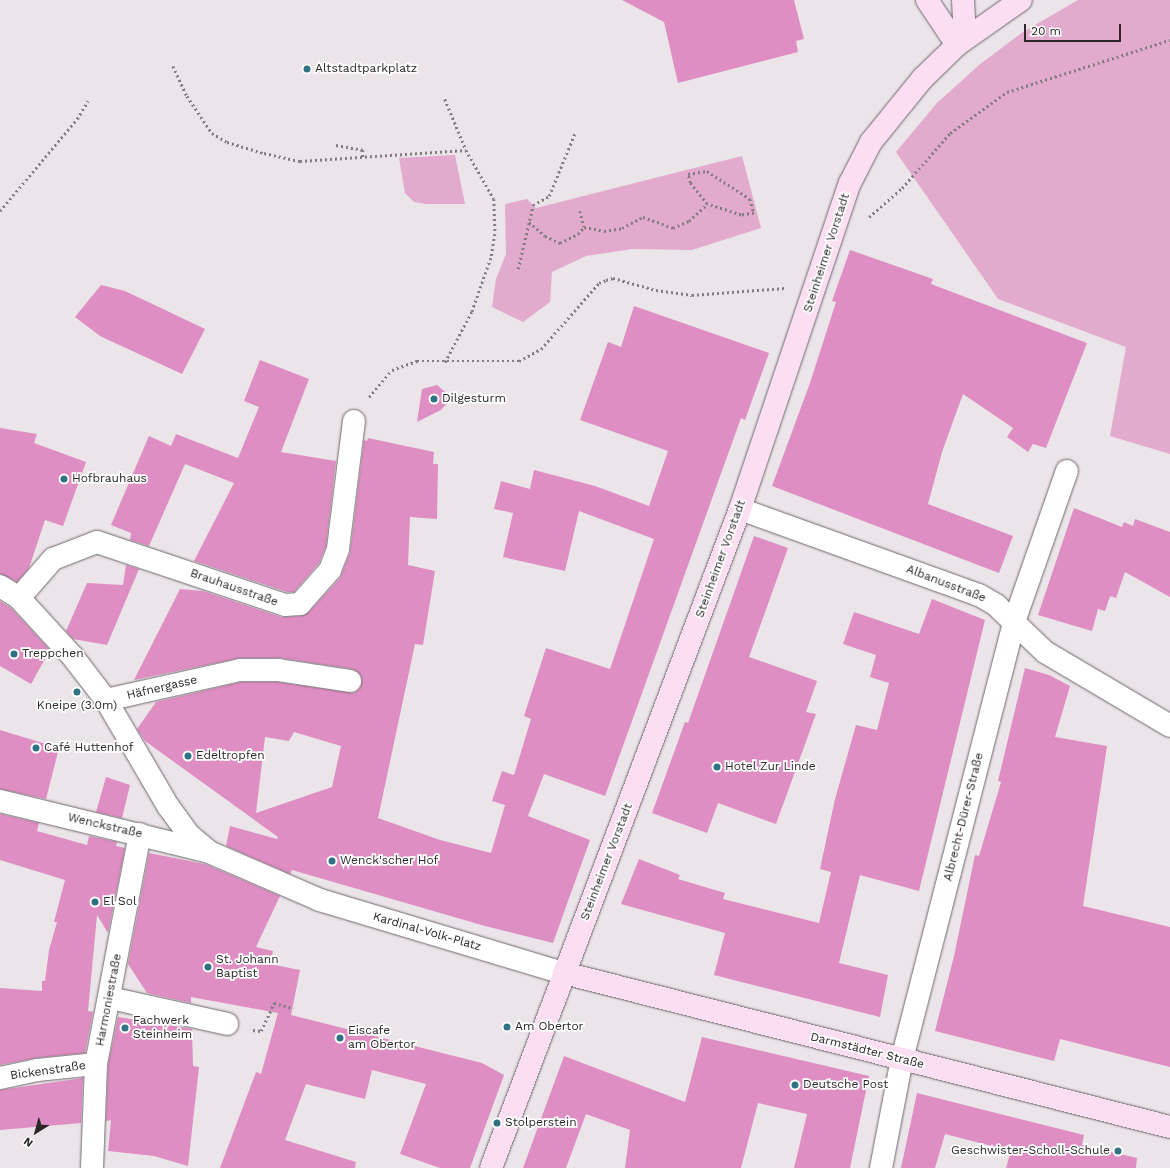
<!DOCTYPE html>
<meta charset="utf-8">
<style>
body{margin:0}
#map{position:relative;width:1170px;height:1168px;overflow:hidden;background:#ebe4e8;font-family:"Work Sans",sans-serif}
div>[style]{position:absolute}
.green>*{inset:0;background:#e2aacd}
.building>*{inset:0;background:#df8ec3}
.path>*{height:2.5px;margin-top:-1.25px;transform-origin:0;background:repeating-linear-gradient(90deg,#827d80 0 2px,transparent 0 5px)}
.roads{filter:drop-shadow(0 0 1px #6d676b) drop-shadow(0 0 1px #6d676b)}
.street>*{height:22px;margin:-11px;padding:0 11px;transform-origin:11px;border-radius:11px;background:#fff}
.secondary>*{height:22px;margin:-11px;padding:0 11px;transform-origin:11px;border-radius:11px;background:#fcdef2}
.dots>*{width:11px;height:11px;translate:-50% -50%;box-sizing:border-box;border:2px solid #fff;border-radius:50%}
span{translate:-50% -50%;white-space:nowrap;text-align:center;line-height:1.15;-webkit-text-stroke:3.5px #fff;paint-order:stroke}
.poi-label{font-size:12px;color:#2a2729}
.left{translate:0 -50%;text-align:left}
.right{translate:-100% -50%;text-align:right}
.street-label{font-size:12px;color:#2a2729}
.north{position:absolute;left:16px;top:1112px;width:40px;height:40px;-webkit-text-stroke:3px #fff;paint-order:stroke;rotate:217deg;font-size:11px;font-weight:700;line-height:16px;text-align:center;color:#2a2729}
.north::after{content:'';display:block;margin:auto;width:14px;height:18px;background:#2a2729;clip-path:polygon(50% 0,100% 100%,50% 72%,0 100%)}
.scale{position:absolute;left:1024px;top:24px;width:97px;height:18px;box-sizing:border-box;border:2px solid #2a2729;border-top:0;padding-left:5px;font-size:12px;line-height:14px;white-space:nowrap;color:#2a2729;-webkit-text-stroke:3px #fff;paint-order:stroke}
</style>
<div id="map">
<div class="green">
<div style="clip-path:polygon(1078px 0,1170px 0,1170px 454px,1110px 436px,1126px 347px,998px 299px,896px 152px,936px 104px,979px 65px,1023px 32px)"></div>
<div style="clip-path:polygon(455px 155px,465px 204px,426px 204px,414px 202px,405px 193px,399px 158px)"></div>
<div style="clip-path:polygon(742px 156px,761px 228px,692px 250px,633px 249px,586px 256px,552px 272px,550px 302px,523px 322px,492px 307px,496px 279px,506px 254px,505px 204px,527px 199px,536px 208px)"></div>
</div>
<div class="building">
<div style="clip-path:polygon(622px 0,794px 0,804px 39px,796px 41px,798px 52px,678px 83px,664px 22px)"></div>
<div style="clip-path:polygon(850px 250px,933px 279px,931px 284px,1087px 343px,1046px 448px,1033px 444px,1028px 452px,1007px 437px,1013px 428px,963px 394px,942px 452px,928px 504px,1013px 536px,999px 573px,772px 486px,810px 383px,836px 302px,832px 301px)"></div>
<div style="clip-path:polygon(101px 285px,125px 291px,205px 329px,182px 374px,100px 336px,75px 317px)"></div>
<div style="clip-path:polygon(evenodd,634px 306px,769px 353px,745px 420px,741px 418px,605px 796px,544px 774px,528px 816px,590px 840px,553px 943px,485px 926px,292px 870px,290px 874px,226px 846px,230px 826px,277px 839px,278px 837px,145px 741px,137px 729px,156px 702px,241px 682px,277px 682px,354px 693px,360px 688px,361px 676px,352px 669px,280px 658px,240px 658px,134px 680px,180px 589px,203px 591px,281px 617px,301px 616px,309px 612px,340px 578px,350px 553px,364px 440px,367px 441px,368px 438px,434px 452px,433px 464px,438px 464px,437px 519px,410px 517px,408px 565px,435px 571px,423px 645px,415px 644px,378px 818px,440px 840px,491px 853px,505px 805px,492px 801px,502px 771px,514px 775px,531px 719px,524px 716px,546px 648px,610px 669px,654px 539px,579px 511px,565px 571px,503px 557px,513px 513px,494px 509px,501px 481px,530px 489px,534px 470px,595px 486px,649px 506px,668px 451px,580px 420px,608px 342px,621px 347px,634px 306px,294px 732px,341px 746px,332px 787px,256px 813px,265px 737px,289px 741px,294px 732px)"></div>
<div style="clip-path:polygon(260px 360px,309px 379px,281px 452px,336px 461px,326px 546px,319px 563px,294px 592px,287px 592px,194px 561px,234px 483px,185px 464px,149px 546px,130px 540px,131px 533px,111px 525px,149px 436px,171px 446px,176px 434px,238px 458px,259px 407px,244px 401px)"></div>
<div style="clip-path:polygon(437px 385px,445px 392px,448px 402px,441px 410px,417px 422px,422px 389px)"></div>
<div style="clip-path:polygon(0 428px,37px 434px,34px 443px,86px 462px,63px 526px,45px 520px,29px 568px,17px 582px,0 574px)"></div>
<div style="clip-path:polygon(1074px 508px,1122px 527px,1124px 522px,1133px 526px,1135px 519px,1170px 532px,1170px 597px,1125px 572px,1116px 598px,1110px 596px,1105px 611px,1098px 609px,1092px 631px,1038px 615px)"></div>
<div style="clip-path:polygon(754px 536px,788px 548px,749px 657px,817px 681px,806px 712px,816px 714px,776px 824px,718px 803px,707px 833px,652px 813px,685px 722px,688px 723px)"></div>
<div style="clip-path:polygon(126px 565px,139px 569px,107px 645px,73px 639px,66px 631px,87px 583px,123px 585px)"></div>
<div style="clip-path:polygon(932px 599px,985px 620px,919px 891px,860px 875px,839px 963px,888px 975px,880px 1017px,714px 975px,725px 933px,621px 904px,639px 859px,680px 875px,678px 879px,725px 893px,723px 899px,819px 923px,831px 872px,820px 869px,835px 799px,856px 725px,877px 730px,889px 683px,870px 677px,876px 655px,843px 644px,854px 612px,919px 634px)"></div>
<div style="clip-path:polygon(0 601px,11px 608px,50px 650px,31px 684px,0 666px)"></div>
<div style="clip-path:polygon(1025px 668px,1049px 675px,1070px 686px,1055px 737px,1107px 746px,1083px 906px,1170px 927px,1170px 1067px,1060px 1039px,1054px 1061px,935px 1031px,954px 956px,975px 855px,979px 856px,1001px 782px,998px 781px)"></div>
<div style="clip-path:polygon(0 730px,59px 748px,46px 799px,0 789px)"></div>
<div style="clip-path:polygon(106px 777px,130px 785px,122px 818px,96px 812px)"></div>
<div style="clip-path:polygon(0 814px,39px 823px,37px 831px,87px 845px,89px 836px,117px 842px,116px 846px,125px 848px,108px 933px,97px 915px,88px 1011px,93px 1012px,85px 1053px,36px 1058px,0 1065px,0 988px,42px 991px,42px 981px,45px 981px,49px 950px,57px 922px,54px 922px,65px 880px,0 860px)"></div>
<div style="clip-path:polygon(149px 853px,205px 864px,280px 896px,256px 947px,273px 951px,270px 964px,300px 970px,291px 1015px,482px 1063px,504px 1075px,470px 1168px,440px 1168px,400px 1154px,426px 1084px,372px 1070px,365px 1099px,306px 1084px,285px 1140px,356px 1162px,355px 1168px,220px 1168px,256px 1072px,261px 1074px,278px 1013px,191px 997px,191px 1003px,147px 993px,128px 964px)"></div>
<div style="clip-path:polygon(118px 1017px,192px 1029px,193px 1066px,199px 1067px,188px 1166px,154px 1156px,108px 1151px,111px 1120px,106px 1121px,108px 1065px)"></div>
<div style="clip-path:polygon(702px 1037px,869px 1076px,850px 1168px,794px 1168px,807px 1114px,758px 1103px,741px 1168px,625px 1168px,630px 1130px,586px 1114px,566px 1168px,523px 1168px,564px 1056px,685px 1102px)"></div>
<div style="clip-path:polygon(83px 1078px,81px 1123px,0 1130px,0 1090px)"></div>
<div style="clip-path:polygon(917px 1093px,1084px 1135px,1082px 1145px,1137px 1158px,1136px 1168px,1006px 1168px,1011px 1151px,945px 1134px,935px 1168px,901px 1168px)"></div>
</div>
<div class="path">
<div style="left:173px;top:66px;width:33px;rotate:65deg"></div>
<div style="left:187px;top:96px;width:45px;rotate:56deg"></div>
<div style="left:212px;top:133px;width:17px;rotate:31deg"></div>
<div style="left:227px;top:142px;width:39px;rotate:17deg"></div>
<div style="left:264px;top:153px;width:37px;rotate:13deg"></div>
<div style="left:300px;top:161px;width:166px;rotate:-3.8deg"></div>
<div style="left:445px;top:99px;width:55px;rotate:67.6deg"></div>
<div style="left:466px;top:150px;width:56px;rotate:60.3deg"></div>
<div style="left:494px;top:199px;width:35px;rotate:88deg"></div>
<div style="left:495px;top:234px;width:24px;rotate:99deg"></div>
<div style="left:491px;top:258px;width:57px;rotate:109.4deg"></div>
<div style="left:472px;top:312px;width:58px;rotate:117.9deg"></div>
<div style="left:336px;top:145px;width:27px;rotate:10deg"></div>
<div style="left:363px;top:150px;width:7px;rotate:90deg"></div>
<div style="left:0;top:211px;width:120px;rotate:-50.1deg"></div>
<div style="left:77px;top:119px;width:21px;rotate:-59deg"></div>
<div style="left:580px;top:211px;width:16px;rotate:76deg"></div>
<div style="left:869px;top:217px;width:44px;rotate:-41.3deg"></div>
<div style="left:902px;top:188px;width:73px;rotate:-48.9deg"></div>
<div style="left:950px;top:133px;width:70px;rotate:-35.7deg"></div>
<div style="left:1007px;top:92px;width:171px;rotate:-17.7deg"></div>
<div style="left:529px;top:222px;width:21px;rotate:41deg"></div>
<div style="left:545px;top:236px;width:17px;rotate:25deg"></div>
<div style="left:560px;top:243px;width:20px;rotate:-27deg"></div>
<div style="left:578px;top:234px;width:9px;rotate:-49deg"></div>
<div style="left:584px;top:227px;width:20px;rotate:11deg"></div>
<div style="left:604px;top:231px;width:18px;rotate:-9deg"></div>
<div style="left:622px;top:228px;width:24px;rotate:-28deg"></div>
<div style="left:643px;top:217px;width:32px;rotate:20deg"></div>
<div style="left:673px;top:228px;width:17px;rotate:-24deg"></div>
<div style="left:689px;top:221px;width:25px;rotate:-43deg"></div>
<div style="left:707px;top:204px;width:27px;rotate:-129deg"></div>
<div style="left:690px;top:183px;width:9px;rotate:-103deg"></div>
<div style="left:688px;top:174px;width:19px;rotate:-9deg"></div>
<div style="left:707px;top:171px;width:51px;rotate:33.1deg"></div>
<div style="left:750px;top:199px;width:15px;rotate:74deg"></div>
<div style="left:754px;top:213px;width:13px;rotate:171deg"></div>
<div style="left:741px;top:215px;width:36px;rotate:-162deg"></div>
<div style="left:518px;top:269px;width:66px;rotate:-76.8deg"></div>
<div style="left:533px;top:205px;width:18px;rotate:-29deg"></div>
<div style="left:549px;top:196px;width:68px;rotate:-67.6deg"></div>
<div style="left:369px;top:397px;width:35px;rotate:-50deg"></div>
<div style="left:392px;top:370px;width:27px;rotate:-20deg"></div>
<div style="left:417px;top:361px;width:102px"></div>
<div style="left:519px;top:361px;width:25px;rotate:-29deg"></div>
<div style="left:541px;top:349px;width:88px;rotate:-48.7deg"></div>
<div style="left:599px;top:283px;width:8px;rotate:-23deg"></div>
<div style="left:606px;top:280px;width:7px;rotate:-16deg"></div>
<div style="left:613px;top:278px;width:45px;rotate:15.6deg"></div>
<div style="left:656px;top:290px;width:36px;rotate:8deg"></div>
<div style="left:692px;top:295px;width:93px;rotate:-4.3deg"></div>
<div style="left:253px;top:1030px;width:8px;rotate:7deg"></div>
<div style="left:261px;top:1031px;width:31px;rotate:-65deg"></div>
<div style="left:274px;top:1003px;width:20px;rotate:15deg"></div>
</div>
<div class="roads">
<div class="street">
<div style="left:740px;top:509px;width:254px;rotate:19.8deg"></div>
<div style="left:979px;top:595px;width:20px;rotate:30deg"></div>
<div style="left:996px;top:605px;width:68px;rotate:43.8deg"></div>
<div style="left:1045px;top:652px;width:145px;rotate:30.6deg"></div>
<div style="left:0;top:586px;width:22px;rotate:32deg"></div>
<div style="left:19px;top:598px;width:80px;rotate:47.5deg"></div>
<div style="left:73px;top:657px;width:54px;rotate:52.5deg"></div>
<div style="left:106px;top:700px;width:123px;rotate:59.7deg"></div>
<div style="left:168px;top:806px;width:36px;rotate:54deg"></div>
<div style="left:189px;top:835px;width:23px;rotate:40deg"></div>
<div style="left:19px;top:598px;width:52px;rotate:-48.9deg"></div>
<div style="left:53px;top:559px;width:47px;rotate:-21.1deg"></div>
<div style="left:97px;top:542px;width:198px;rotate:18.5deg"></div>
<div style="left:285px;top:605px;width:15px;rotate:-4deg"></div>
<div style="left:300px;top:604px;width:45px;rotate:-48.6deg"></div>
<div style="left:330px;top:570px;width:22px;rotate:-69deg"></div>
<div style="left:338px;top:549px;width:129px;rotate:-82.9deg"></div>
<div style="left:106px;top:700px;width:137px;rotate:-12.6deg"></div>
<div style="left:240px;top:670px;width:38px"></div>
<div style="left:278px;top:670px;width:73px;rotate:8.7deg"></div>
<div style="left:0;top:801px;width:215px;rotate:13.7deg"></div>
<div style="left:209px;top:852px;width:121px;rotate:23.4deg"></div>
<div style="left:320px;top:900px;width:255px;rotate:16.7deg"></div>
<div style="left:110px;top:998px;width:120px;rotate:12.5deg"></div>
<div style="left:0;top:1078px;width:38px;rotate:-12deg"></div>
<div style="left:37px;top:1070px;width:59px;rotate:-5.8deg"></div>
<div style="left:92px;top:1168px;width:104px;rotate:-87.8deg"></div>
<div style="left:96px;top:1064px;width:234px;rotate:-79.2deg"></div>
<div style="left:881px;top:1168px;width:111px;rotate:-79.1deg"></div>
<div style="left:902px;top:1059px;width:451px;rotate:-75.6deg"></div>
<div style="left:1014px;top:622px;width:160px;rotate:-70.7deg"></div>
</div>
<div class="secondary">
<div style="left:927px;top:0;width:54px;rotate:56.3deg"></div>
<div style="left:957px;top:45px;width:27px;rotate:-75deg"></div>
<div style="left:964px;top:19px;width:19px;rotate:-93deg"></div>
<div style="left:564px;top:973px;width:625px;rotate:14.26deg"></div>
<div style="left:491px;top:1168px;width:704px;rotate:-69.3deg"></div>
<div style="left:740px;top:509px;width:344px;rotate:-71.4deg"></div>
<div style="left:850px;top:183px;width:46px;rotate:-62.9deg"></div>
<div style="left:871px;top:142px;width:81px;rotate:-51deg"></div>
<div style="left:922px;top:79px;width:49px;rotate:-44.2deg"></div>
<div style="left:957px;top:45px;width:78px;rotate:-35.1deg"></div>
</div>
</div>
<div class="dots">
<div style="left:307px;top:69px;background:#307284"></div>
<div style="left:434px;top:399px;background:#307284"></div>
<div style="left:64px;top:479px;background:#307284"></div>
<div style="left:14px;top:654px;background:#307284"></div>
<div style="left:77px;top:692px;background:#307284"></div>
<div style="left:36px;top:748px;background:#307284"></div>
<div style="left:188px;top:756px;background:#307284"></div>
<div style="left:717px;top:767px;background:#307284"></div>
<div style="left:332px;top:861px;background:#307284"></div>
<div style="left:95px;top:902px;background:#307284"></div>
<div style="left:208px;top:967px;background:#307284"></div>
<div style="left:507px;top:1027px;background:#307284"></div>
<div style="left:125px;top:1028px;background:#307284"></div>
<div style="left:340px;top:1038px;background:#307284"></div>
<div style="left:795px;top:1085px;background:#307284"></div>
<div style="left:497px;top:1123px;background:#307284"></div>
<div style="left:1118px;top:1151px;background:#307284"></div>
</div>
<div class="poi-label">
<span class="left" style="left:315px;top:69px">Altstadtparkplatz</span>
<span class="left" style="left:442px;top:399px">Dilgesturm</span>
<span class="left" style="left:72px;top:479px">Hofbrauhaus</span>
<span class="left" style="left:22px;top:654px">Treppchen</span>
<span style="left:77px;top:706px">Kneipe (3.0m)</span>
<span class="left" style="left:44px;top:748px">Café Huttenhof</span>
<span class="left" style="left:196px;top:756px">Edeltropfen</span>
<span class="left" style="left:725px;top:767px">Hotel Zur Linde</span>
<span class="left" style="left:340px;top:861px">Wenck'scher Hof</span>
<span class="left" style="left:103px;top:902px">El Sol</span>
<span class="left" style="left:216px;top:967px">St. Johann<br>Baptist</span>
<span class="left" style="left:133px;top:1028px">Fachwerk<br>Steinheim</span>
<span class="left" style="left:515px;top:1027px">Am Obertor</span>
<span class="left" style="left:348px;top:1038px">Eiscafe<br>am Obertor</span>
<span class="left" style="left:803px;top:1085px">Deutsche Post</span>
<span class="left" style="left:505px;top:1123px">Stolperstein</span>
<span class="right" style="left:1110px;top:1151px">Geschwister-Scholl-Schule</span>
</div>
<div class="street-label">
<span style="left:827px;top:253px;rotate:-72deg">Steinheimer Vorstadt</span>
<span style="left:721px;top:559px;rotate:-70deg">Steinheimer Vorstadt</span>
<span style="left:946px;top:584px;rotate:21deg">Albanusstraße</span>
<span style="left:234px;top:588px;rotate:19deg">Brauhausstraße</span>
<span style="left:162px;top:688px;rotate:-13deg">Häfnergasse</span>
<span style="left:964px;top:817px;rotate:-76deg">Albrecht-Dürer-Straße</span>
<span style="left:105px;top:826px;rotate:13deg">Wenckstraße</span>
<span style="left:607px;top:862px;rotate:-69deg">Steinheimer Vorstadt</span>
<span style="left:427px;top:932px;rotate:16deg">Kardinal-Volk-Platz</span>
<span style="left:109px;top:1000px;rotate:-79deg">Harmoniestraße</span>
<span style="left:867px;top:1051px;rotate:14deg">Darmstädter Straße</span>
<span style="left:48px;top:1071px;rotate:-8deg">Bickenstraße</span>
</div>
<div class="north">N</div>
<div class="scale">20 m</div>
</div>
